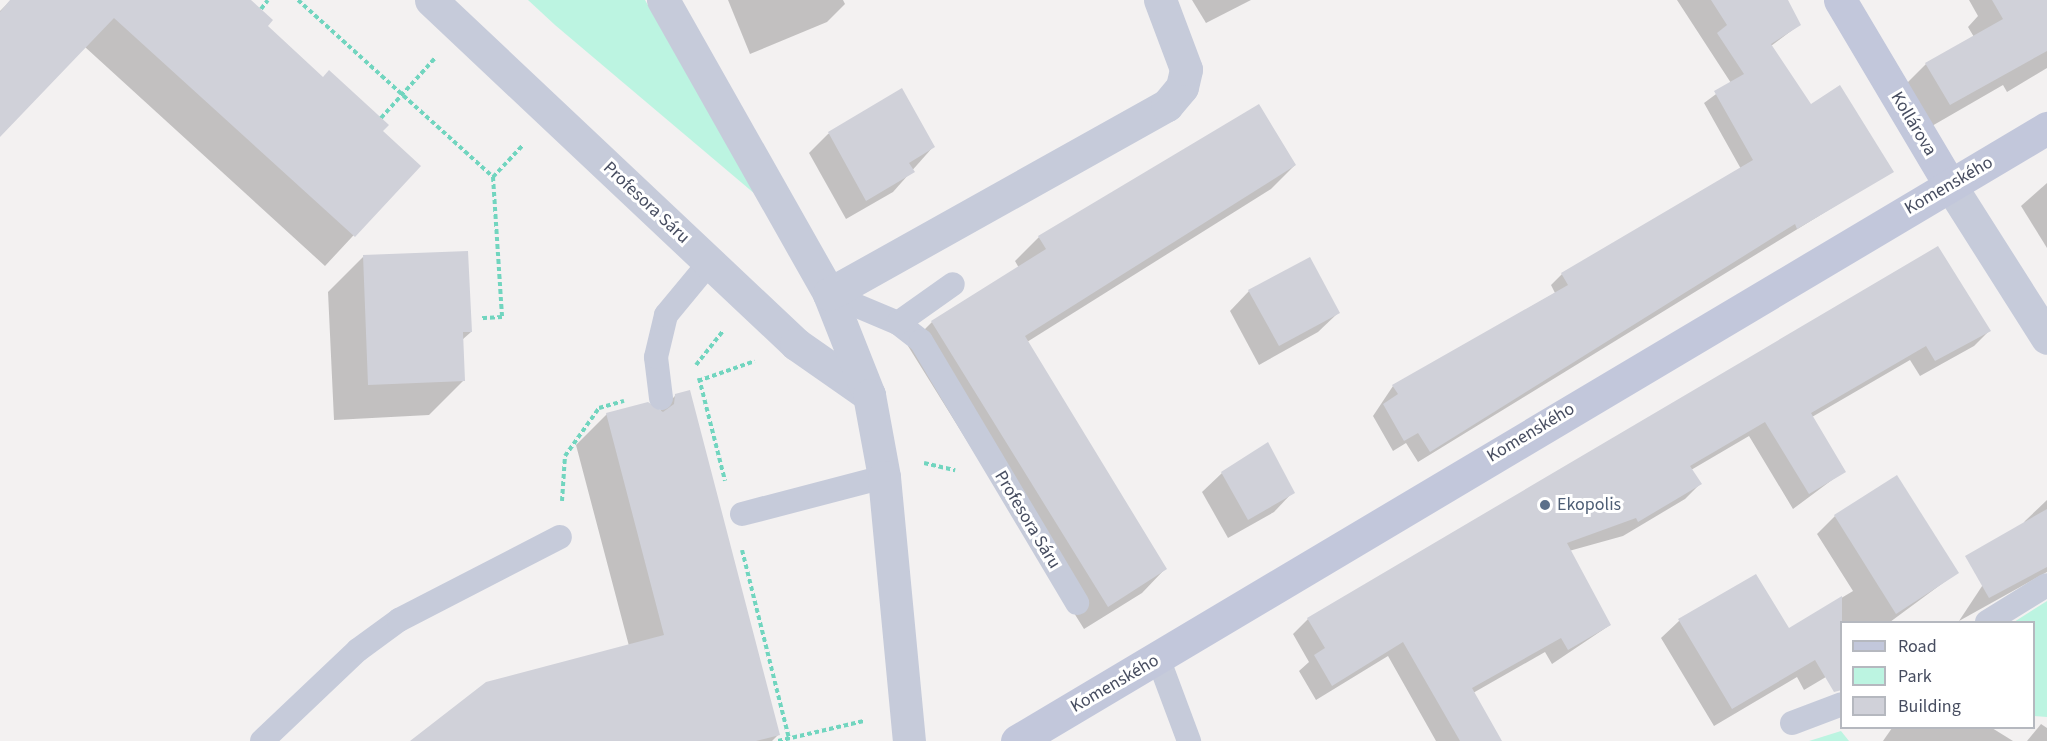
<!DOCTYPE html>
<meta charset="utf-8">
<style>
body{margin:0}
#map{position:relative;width:2047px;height:741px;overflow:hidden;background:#f3f1f1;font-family:"Source Sans 3",sans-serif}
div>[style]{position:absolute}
.green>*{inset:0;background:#bcf4e1}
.shadow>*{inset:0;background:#0003}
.building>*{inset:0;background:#d0d1d9}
.path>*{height:4px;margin-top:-2px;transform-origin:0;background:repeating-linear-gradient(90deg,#71d5bf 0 4.5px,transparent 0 7.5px)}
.lane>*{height:24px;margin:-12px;padding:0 12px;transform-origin:12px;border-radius:12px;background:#c6cbda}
.street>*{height:33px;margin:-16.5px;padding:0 16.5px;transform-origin:16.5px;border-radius:16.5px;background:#c6cbda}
.secondary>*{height:33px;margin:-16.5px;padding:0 16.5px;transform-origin:16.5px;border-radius:16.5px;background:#c2c7db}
.dots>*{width:16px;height:16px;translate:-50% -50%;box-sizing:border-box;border:3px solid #fff;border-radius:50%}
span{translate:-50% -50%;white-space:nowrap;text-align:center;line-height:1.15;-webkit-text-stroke:6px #fff;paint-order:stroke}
.street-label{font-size:18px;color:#474d60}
.service-label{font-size:18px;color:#4e5e75}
.left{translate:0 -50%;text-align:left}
.legend{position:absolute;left:1840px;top:621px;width:195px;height:108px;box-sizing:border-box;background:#fff;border:2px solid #b5b8bf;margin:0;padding:8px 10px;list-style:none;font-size:18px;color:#474d60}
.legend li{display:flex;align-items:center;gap:12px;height:30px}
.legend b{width:30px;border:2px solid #b5b8bf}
</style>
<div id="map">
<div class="green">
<div style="clip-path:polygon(528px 0,645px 0,755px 194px,555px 25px)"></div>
<div style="clip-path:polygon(2047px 601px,2047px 717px,2034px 716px,2034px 622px,2014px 622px)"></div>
<div style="clip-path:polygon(1841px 731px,1849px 741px,1809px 741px)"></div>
</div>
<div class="shadow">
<div style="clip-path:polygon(11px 0,249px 0,266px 26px,418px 166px,325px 266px,85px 47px,0 134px,0 11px)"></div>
<div style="clip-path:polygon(728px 0,843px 0,845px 4px,827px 22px,750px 54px)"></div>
<div style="clip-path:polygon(1192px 0,1251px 0,1206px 23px)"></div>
<div style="clip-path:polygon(1677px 0,1785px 0,1799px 25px,1771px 46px,1810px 106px,1892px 171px,1418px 462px,1406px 443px,1393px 451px,1373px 416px,1393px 386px,1555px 293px,1551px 285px,1562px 274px,1741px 169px,1704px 103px,1731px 83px)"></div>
<div style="clip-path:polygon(1969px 0,2047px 0,2047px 68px,2007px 92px,2003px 85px,1925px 130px,1901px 89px,1926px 64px,1974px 37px,1968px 27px,1978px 16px)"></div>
<div style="clip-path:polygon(901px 90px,933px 147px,893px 192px,846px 219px,809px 153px,828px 134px)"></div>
<div style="clip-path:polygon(1295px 165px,1271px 189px,1027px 342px,1165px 569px,1142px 593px,1084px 629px,908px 346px,932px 322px,1019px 268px,1015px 261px,1039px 237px)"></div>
<div style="clip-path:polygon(2047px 183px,2047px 248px,2021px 206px)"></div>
<div style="clip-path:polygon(1938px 248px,1989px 331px,1974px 346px,1920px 376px,1910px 360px,1812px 417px,1844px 471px,1793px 509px,1749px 436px,1691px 470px,1700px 484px,1685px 499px,1623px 536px,1569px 551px,1610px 625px,1552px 664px,1545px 652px,1473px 693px,1501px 741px,1436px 741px,1388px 656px,1316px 700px,1299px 671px,1309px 662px,1293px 634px,1308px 619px)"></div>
<div style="clip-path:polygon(363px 257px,471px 332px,462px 340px,463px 381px,429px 415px,334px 420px,328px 292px)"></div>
<div style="clip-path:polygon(1249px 291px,1338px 313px,1318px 332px,1259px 365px,1230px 311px)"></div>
<div style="clip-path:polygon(676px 395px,779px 734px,772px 741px,413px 741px,629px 646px,576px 445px,607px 414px,660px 411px)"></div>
<div style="clip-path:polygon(1222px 473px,1293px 492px,1274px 512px,1228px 538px,1202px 492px)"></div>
<div style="clip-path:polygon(2047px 500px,2047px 572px,1959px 621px,2025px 521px)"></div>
<div style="clip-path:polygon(1835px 516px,1951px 577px,1890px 622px,1842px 622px,1836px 671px,1804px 690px,1797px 677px,1714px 726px,1661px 638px,1679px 621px,1788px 630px,1853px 591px,1817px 534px)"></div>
<div style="clip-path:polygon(2041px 724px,2047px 728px,2047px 741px,2027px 741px)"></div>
<div style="clip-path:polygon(1892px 728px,1992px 728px,2013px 741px,1883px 741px)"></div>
</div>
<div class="building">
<div style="clip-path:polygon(10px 0,251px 0,273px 20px,268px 26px,323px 77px,329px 70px,389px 125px,383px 131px,421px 166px,355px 237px,114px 18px,0 137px,0 12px)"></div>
<div style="clip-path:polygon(1711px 0,1788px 0,1801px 25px,1771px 44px,1811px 104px,1840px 85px,1894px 172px,1797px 229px,1795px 224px,1430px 452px,1418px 433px,1404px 441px,1383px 404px,1398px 394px,1392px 385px,1568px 285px,1561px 273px,1753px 160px,1714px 91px,1744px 74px,1717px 33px,1727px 25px)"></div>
<div style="clip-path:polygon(1992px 0,2047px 0,2047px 51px,1950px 105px,1925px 63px,2003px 19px)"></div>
<div style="clip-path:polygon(902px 88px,935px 147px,909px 163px,915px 172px,866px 201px,828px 132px)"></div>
<div style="clip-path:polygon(1259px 104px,1296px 165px,1025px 336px,1167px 569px,1108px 607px,931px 321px,1046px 249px,1038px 236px)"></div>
<div style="clip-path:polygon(1938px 246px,1991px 331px,1935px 361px,1926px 346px,1811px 413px,1846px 472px,1809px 494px,1765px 422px,1690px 466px,1702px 484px,1638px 522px,1636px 518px,1567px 543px,1611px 625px,1568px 650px,1561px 638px,1472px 688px,1502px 741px,1460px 741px,1403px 642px,1332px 686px,1314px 655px,1325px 648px,1307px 618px)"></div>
<div style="clip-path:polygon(468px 251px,472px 332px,463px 332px,465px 381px,368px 385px,363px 255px)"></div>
<div style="clip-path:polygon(1310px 257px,1340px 313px,1279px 346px,1248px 290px)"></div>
<div style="clip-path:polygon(690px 390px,780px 735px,756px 741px,410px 741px,486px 682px,664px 635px,606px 413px,648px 402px,663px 412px,674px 404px,675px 394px)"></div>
<div style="clip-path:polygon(1268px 442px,1295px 493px,1248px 520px,1221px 472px)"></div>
<div style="clip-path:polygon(1897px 475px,1959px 573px,1896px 614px,1834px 515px)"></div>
<div style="clip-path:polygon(2047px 509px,2047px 567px,1989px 598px,1965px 556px)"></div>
<div style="clip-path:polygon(1756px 574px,1789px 628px,1842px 596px,1842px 690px,1834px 692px,1815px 660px,1732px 709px,1678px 619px)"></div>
</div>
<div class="path">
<div style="left:298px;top:0;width:263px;rotate:42.2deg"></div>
<div style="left:493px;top:177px;width:140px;rotate:86.3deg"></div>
<div style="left:502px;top:317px;width:22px;rotate:177deg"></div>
<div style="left:261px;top:9px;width:11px;rotate:-52deg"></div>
<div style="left:381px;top:118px;width:81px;rotate:-48deg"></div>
<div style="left:493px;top:177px;width:44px;rotate:-46.8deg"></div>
<div style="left:696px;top:365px;width:43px;rotate:-51.5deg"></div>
<div style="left:699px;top:378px;width:106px;rotate:75.8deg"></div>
<div style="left:698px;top:381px;width:60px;rotate:-19.3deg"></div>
<div style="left:924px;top:463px;width:32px;rotate:13deg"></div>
<div style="left:562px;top:501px;width:45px;rotate:-86.2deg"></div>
<div style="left:565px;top:456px;width:59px;rotate:-54.7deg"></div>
<div style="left:599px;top:408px;width:26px;rotate:-16deg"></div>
<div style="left:742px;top:550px;width:194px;rotate:76deg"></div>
<div style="left:778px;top:741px;width:88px;rotate:-13.1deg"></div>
</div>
<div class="lane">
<div style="left:829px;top:294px;width:75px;rotate:22.8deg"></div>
<div style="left:898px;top:323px;width:29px;rotate:38deg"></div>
<div style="left:921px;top:341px;width:305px;rotate:59.2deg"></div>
<div style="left:898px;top:323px;width:67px;rotate:-35.3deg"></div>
<div style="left:661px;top:398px;width:41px;rotate:-97deg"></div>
<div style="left:656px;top:357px;width:43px;rotate:-76.6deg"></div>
<div style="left:666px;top:315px;width:67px;rotate:-50.4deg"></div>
<div style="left:742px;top:514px;width:147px;rotate:-14.6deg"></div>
<div style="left:1987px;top:622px;width:70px;rotate:-31.7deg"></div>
<div style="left:1158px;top:658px;width:89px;rotate:69.5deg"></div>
<div style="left:1792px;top:723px;width:53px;rotate:-20.8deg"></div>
<div style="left:262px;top:741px;width:132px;rotate:-43.5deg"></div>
<div style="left:358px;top:650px;width:51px;rotate:-36.2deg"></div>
<div style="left:399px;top:620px;width:181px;rotate:-27.3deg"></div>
</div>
<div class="street">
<div style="left:431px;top:0;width:502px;rotate:43.3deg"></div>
<div style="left:796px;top:344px;width:89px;rotate:34.9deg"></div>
<div style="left:663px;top:0;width:338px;rotate:60.5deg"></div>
<div style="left:829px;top:294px;width:109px;rotate:68.4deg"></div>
<div style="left:869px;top:395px;width:83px;rotate:79.6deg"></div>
<div style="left:884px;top:477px;width:265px;rotate:84.6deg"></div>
<div style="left:1950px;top:185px;width:181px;rotate:57.6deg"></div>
<div style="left:829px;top:294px;width:387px;rotate:-29.2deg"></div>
<div style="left:1167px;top:105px;width:23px;rotate:-50deg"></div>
<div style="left:1182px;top:87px;width:18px;rotate:-77deg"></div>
<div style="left:1186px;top:69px;width:74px;rotate:-110.6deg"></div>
</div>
<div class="secondary">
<div style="left:1840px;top:0;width:215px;rotate:59.3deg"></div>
<div style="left:1017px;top:741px;width:1199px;rotate:-30.76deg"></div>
</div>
<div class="dots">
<div style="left:1545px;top:505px;background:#5c6f8a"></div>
</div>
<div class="street-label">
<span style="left:1913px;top:124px;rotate:59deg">Kollárova</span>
<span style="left:1949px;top:186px;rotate:-30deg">Komenského</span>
<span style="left:646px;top:203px;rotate:43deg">Profesora Sáru</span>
<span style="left:1531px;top:433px;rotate:-31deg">Komenského</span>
<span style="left:1027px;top:520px;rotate:59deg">Profesora Sáru</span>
<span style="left:1115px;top:684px;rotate:-30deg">Komenského</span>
</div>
<div class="service-label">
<span class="left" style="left:1557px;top:505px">Ekopolis</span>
</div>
<ul class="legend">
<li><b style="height:8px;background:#c2c7db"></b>Road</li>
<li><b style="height:16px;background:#bcf4e1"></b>Park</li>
<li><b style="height:16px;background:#d0d1d9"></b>Building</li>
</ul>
</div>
